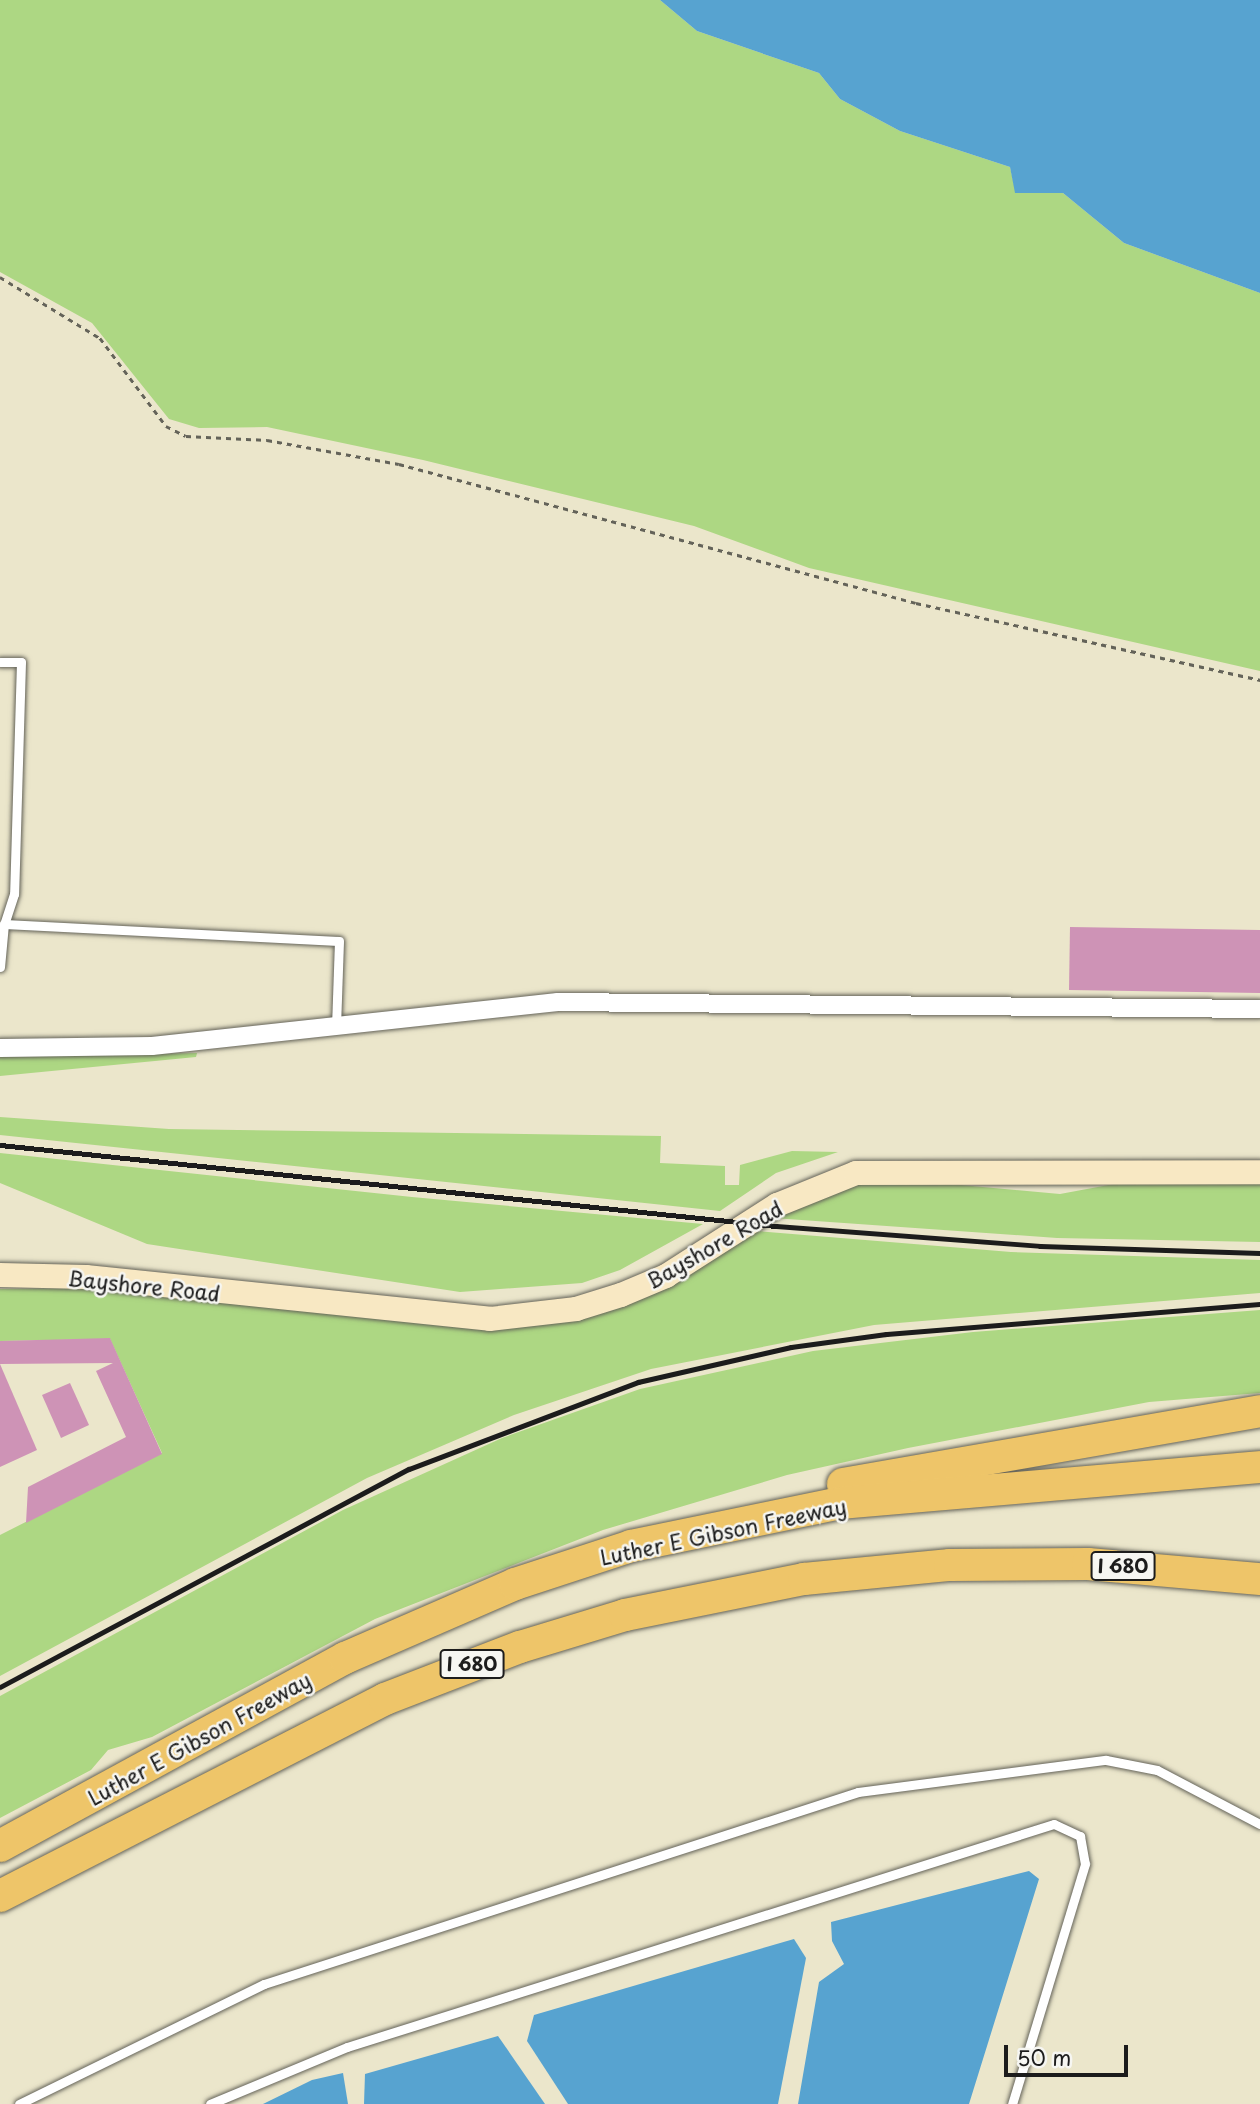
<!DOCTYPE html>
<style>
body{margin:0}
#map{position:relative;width:1260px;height:2104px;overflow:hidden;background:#ebe6cb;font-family:"Playpen Sans",sans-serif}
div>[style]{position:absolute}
.green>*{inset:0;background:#add783}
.water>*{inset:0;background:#57a3d0}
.building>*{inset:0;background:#ce93b6}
.path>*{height:2.5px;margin-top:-1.25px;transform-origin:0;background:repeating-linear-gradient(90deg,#646359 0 5px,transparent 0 10px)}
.roads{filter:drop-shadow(0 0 2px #646359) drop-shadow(0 0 2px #646359)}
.lane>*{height:9px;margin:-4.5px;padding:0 4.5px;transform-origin:4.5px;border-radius:4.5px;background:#fff}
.street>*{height:18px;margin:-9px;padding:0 9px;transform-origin:9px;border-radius:9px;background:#fff}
.secondary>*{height:24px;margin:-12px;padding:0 12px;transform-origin:12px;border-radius:12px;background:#f8e8c3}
.highway>*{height:32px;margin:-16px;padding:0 16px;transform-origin:16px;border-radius:16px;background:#eec569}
.rail>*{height:5px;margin:-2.5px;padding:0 2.5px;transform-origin:2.5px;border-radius:2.5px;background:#1c1c1c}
span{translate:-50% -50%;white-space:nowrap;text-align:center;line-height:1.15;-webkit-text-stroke:5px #f6f6f2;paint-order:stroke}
.shield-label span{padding:2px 5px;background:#f6f6f2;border:2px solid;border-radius:5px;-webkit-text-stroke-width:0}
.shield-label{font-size:19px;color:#1c1c1c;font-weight:700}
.street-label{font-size:21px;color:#1c1c1c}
.scale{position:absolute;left:1004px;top:2045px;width:124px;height:32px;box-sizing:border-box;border:4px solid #1c1c1c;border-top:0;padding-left:9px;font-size:21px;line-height:24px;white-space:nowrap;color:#1c1c1c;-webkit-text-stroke:5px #f6f6f2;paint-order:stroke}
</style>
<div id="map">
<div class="green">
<div style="clip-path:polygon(0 0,660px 0,697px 31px,819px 73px,840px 99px,900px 131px,1010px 167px,1016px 193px,1063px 193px,1124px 243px,1260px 293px,1260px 671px,809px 568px,694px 526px,423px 460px,267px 427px,199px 428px,169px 419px,92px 323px,0 272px)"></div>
<div style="clip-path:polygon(197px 1053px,196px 1057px,0 1076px,0 1057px)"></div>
<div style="clip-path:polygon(0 1117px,169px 1129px,661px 1136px,660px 1163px,725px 1166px,725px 1185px,739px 1185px,740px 1165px,792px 1151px,838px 1152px,776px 1173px,720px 1211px,0 1135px)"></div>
<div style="clip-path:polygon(0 1153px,412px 1197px,703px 1224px,620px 1270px,582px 1283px,460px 1292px,147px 1244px,0 1183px)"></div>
<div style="clip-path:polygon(907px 1180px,1060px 1194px,1130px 1181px,1260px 1181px,1260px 1242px,1057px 1238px,773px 1218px,867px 1181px)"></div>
<div style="clip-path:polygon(757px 1231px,1011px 1252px,1260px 1260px,1260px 1293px,874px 1325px,651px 1369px,514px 1415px,367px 1478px,0 1676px,0 1535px,162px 1453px,110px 1339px,0 1341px,0 1289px,80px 1288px,514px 1324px)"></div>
<div style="clip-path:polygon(1260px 1310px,1260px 1393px,1149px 1402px,908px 1448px,787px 1475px,603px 1530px,375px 1619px,152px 1737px,108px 1750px,91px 1770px,0 1818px,0 1696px,343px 1510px,502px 1438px,640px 1389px,813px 1351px,973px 1332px)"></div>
</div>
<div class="water">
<div style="clip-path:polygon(660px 0,1260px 0,1260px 293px,1124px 243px,1063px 193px,1015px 193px,1010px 167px,900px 131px,840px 99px,819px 73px,697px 31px)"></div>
<div style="clip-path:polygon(1029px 1871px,1039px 1879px,969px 2104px,798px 2104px,819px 1982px,844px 1964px,832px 1941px,831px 1922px)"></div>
<div style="clip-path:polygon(794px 1939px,806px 1958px,778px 2104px,568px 2104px,527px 2041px,534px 2015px)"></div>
<div style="clip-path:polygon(498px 2036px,545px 2104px,364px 2104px,365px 2074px)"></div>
<div style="clip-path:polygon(343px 2073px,348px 2104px,263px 2104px,312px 2080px)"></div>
</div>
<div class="building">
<div style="clip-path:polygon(1070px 927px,1260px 930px,1260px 993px,1069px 990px)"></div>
<div style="clip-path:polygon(110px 1338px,162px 1454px,26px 1523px,28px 1487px,126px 1437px,96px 1371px,113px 1363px,0 1364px,0 1341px)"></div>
<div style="clip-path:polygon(0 1364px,37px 1450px,0 1467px)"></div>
<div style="clip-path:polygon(70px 1383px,89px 1425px,61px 1438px,42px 1395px)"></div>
</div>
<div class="path">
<div style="left:0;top:277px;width:117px;rotate:31.4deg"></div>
<div style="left:100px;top:338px;width:110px;rotate:53.1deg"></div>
<div style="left:166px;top:426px;width:22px;rotate:27deg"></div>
<div style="left:186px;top:436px;width:81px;rotate:2.8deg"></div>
<div style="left:267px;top:440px;width:134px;rotate:10.3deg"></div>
<div style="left:399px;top:464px;width:535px;rotate:15.05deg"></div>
<div style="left:916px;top:603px;width:353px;rotate:12.6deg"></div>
</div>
<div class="roads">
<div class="lane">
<div style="left:0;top:662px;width:21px"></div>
<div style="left:21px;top:662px;width:232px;rotate:91.7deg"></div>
<div style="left:14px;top:894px;width:32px;rotate:108deg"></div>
<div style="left:0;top:967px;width:43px;rotate:-84.7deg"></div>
<div style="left:4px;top:924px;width:335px;rotate:2.9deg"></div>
<div style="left:339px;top:941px;width:86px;rotate:92deg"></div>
<div style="left:19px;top:2104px;width:273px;rotate:-26.1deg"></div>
<div style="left:264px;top:1984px;width:624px;rotate:-17.91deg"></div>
<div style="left:858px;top:1792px;width:250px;rotate:-7.4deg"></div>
<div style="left:1106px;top:1760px;width:52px;rotate:11.1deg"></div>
<div style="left:1157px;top:1770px;width:116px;rotate:27.7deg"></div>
<div style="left:210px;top:2104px;width:148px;rotate:-22.6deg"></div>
<div style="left:347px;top:2047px;width:741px;rotate:-17.51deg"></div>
<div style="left:1054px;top:1824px;width:29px;rotate:25deg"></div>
<div style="left:1080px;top:1836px;width:28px;rotate:80deg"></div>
<div style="left:1085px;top:1864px;width:251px;rotate:106.9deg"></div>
</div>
<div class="street">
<div style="left:0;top:1048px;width:152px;rotate:-0.8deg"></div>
<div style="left:152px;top:1046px;width:408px;rotate:-6.2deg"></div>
<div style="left:558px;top:1002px;width:702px;rotate:0.57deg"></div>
</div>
<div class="secondary">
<div style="left:0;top:1275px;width:86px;rotate:1.3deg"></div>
<div style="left:86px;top:1277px;width:406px;rotate:5.9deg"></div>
<div style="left:490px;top:1319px;width:87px;rotate:-6.6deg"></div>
<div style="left:576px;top:1309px;width:47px;rotate:-17.3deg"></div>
<div style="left:621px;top:1295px;width:49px;rotate:-22.9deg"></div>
<div style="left:666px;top:1276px;width:132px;rotate:-32.6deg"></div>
<div style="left:777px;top:1205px;width:85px;rotate:-22.1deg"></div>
<div style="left:856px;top:1173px;width:404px;rotate:-0.1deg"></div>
</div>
<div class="highway">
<div style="left:843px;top:1484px;width:423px;rotate:-9.9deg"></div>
<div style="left:0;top:1846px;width:393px;rotate:-28.6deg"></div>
<div style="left:345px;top:1658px;width:185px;rotate:-23.5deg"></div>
<div style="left:515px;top:1584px;width:122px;rotate:-18.1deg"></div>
<div style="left:631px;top:1546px;width:214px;rotate:-11.6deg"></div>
<div style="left:841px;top:1503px;width:421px;rotate:-4.9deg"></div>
<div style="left:0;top:1896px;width:432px;rotate:-27.1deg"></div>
<div style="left:385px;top:1699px;width:145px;rotate:-21.1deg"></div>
<div style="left:520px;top:1647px;width:110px;rotate:-16.9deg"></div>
<div style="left:625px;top:1615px;width:183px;rotate:-11.4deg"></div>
<div style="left:804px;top:1579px;width:147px;rotate:-5.5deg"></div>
<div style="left:950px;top:1565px;width:138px;rotate:-0.4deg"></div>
<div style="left:1088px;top:1564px;width:173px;rotate:5deg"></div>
</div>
</div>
<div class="rail">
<div style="left:0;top:1145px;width:780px;rotate:5.96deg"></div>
<div style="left:776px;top:1226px;width:265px;rotate:4.3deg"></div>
<div style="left:1040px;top:1246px;width:220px;rotate:1.8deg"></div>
<div style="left:0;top:1687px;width:463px;rotate:-28.1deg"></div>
<div style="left:409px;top:1469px;width:245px;rotate:-20.8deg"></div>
<div style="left:638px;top:1382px;width:157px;rotate:-12.9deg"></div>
<div style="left:791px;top:1347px;width:96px;rotate:-7.8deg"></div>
<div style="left:886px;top:1334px;width:375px;rotate:-4.6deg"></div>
</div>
<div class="shield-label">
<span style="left:1123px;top:1566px">I 680</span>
<span style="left:472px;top:1664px">I 680</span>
</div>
<div class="street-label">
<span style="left:714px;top:1244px;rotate:-30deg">Bayshore Road</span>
<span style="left:144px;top:1285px;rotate:6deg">Bayshore Road</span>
<span style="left:723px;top:1531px;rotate:-12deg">Luther E Gibson Freeway</span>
<span style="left:199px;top:1738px;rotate:-29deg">Luther E Gibson Freeway</span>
</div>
<div class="scale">50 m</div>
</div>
